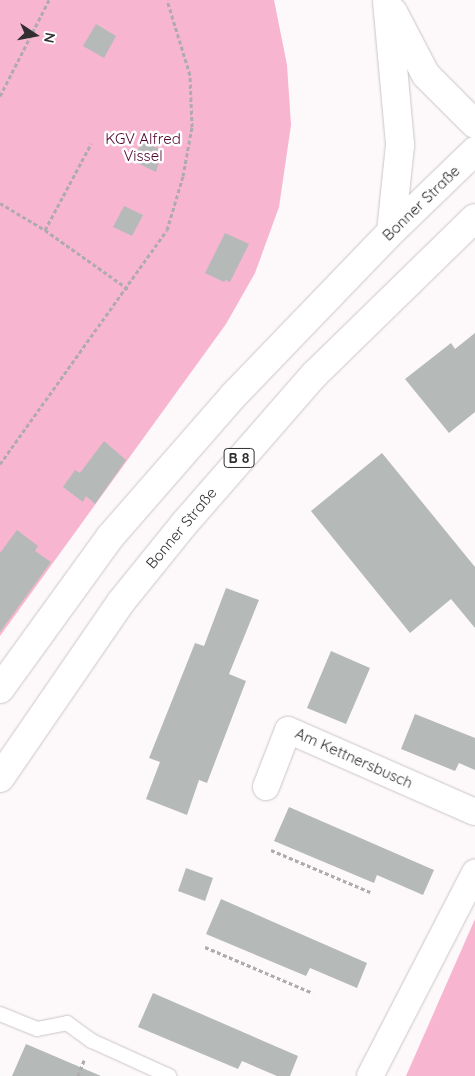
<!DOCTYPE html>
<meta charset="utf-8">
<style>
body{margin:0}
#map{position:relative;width:475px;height:1076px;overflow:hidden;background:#fdf8fa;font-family:Quicksand,sans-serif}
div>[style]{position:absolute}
.green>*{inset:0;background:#f7b5cf}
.building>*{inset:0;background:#b5bab8}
.path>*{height:3px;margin-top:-1.5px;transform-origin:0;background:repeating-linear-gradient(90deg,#afabac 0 4px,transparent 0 6.5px)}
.roads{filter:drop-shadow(0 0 1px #cbc6c8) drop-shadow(0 0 1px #cbc6c8)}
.lane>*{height:14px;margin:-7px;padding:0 7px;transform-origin:7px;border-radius:7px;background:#fff}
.street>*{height:26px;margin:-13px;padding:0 13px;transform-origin:13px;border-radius:13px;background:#fff}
.highway>*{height:28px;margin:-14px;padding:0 14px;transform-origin:14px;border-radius:14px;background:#fff}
span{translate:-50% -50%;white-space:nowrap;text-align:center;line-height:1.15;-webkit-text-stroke:5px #fff;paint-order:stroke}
.shield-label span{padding:1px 4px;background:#fff;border:1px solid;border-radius:4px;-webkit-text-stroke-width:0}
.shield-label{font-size:14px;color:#312f2f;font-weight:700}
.park-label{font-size:15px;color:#4f052e}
.street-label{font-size:15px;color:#312f2f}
.north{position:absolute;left:10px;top:10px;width:50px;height:50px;-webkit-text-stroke:4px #fff;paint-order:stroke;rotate:101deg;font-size:14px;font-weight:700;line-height:20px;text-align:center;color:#312f2f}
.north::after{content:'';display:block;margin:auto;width:18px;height:22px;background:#312f2f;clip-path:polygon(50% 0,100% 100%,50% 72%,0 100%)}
</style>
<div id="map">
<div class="green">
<div style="clip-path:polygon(0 0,274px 0,287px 65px,291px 125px,279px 207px,255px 273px,226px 324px,0 636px)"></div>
<div style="clip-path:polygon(475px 919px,475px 1076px,406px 1076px)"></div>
</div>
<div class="building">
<div style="clip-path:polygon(96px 24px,116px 36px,104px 58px,83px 46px)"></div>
<div style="clip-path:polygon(142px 141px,162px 150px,156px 172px,133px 161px)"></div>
<div style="clip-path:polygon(124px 206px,143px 215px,132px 236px,113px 227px)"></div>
<div style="clip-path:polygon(225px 233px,249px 244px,230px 282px,226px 280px,224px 282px,205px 273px)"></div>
<div style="clip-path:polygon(475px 333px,475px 412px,449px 433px,405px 379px,451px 343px,455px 349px)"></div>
<div style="clip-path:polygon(104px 441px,126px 460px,95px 504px,86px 496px,83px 502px,63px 487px,75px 470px,80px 473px)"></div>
<div style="clip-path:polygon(382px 453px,475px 567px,475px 628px,451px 599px,410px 633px,311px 511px)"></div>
<div style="clip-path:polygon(17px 530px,38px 546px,35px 551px,51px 562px,0 632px,0 553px)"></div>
<div style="clip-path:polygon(226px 588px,259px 600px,229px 674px,246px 681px,207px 783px,199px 780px,187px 815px,146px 799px,160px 762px,149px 758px,195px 643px,204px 646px)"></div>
<div style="clip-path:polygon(331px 651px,370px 668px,346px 724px,307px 708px)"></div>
<div style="clip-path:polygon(415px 714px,475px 738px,475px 770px,459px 763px,455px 771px,401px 749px)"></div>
<div style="clip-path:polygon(289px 807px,434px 870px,423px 895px,377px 875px,374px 883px,274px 841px)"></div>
<div style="clip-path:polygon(186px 868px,213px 878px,205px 901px,178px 891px)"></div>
<div style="clip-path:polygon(221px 899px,367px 963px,357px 988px,310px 968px,306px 976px,206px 934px)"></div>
<div style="clip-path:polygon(153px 993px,298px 1056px,290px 1076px,277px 1076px,242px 1061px,238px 1069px,138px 1027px)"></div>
<div style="clip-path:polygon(26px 1044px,101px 1076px,12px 1076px)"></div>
</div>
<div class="path">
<div style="left:0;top:96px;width:108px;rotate:-63deg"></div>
<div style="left:0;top:203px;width:52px;rotate:31deg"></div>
<div style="left:45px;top:230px;width:102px;rotate:35.4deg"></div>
<div style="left:45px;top:230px;width:98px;rotate:-61.9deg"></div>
<div style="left:0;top:464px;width:287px;rotate:-54.5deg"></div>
<div style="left:167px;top:230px;width:56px;rotate:-73.5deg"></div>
<div style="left:183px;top:176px;width:50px;rotate:-79.6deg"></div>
<div style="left:192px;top:127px;width:52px;rotate:-92.2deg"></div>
<div style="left:190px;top:75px;width:78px;rotate:-107deg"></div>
<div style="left:271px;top:850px;width:108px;rotate:23deg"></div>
<div style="left:205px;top:947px;width:117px;rotate:23.1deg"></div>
<div style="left:78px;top:1076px;width:17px;rotate:-69deg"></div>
</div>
<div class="roads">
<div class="lane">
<div style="left:0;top:1014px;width:40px;rotate:22deg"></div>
<div style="left:37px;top:1029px;width:31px;rotate:-11deg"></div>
<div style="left:67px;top:1023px;width:31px;rotate:36deg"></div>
<div style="left:92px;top:1041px;width:85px;rotate:24.4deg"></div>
</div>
<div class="street">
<div style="left:266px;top:787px;width:61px;rotate:-68.9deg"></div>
<div style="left:288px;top:730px;width:204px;rotate:23.7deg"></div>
<div style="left:370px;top:1076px;width:229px;rotate:-62.7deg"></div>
</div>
<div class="highway">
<div style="left:387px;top:1px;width:145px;rotate:84.8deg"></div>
<div style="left:400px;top:145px;width:87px;rotate:95.9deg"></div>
<div style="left:393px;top:12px;width:71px;rotate:62.4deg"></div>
<div style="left:426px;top:75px;width:69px;rotate:45deg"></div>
<div style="left:0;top:689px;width:188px;rotate:-54.1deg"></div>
<div style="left:110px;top:537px;width:187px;rotate:-48.9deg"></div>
<div style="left:233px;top:396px;width:228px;rotate:-46.1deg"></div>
<div style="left:391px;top:232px;width:117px;rotate:-44deg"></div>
<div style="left:0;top:778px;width:214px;rotate:-55.5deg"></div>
<div style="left:121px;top:602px;width:100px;rotate:-51.1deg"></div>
<div style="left:184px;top:524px;width:199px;rotate:-48.9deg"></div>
<div style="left:315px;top:374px;width:223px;rotate:-44.3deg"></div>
</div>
</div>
<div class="shield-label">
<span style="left:239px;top:458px">B 8</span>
</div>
<div class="park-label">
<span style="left:143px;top:147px">KGV Alfred<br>Vissel</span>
</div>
<div class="street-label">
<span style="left:421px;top:203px;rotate:-44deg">Bonner Straße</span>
<span style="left:181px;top:528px;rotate:-50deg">Bonner Straße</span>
<span style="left:354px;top:758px;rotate:24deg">Am Kettnersbusch</span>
</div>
<div class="north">N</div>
</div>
